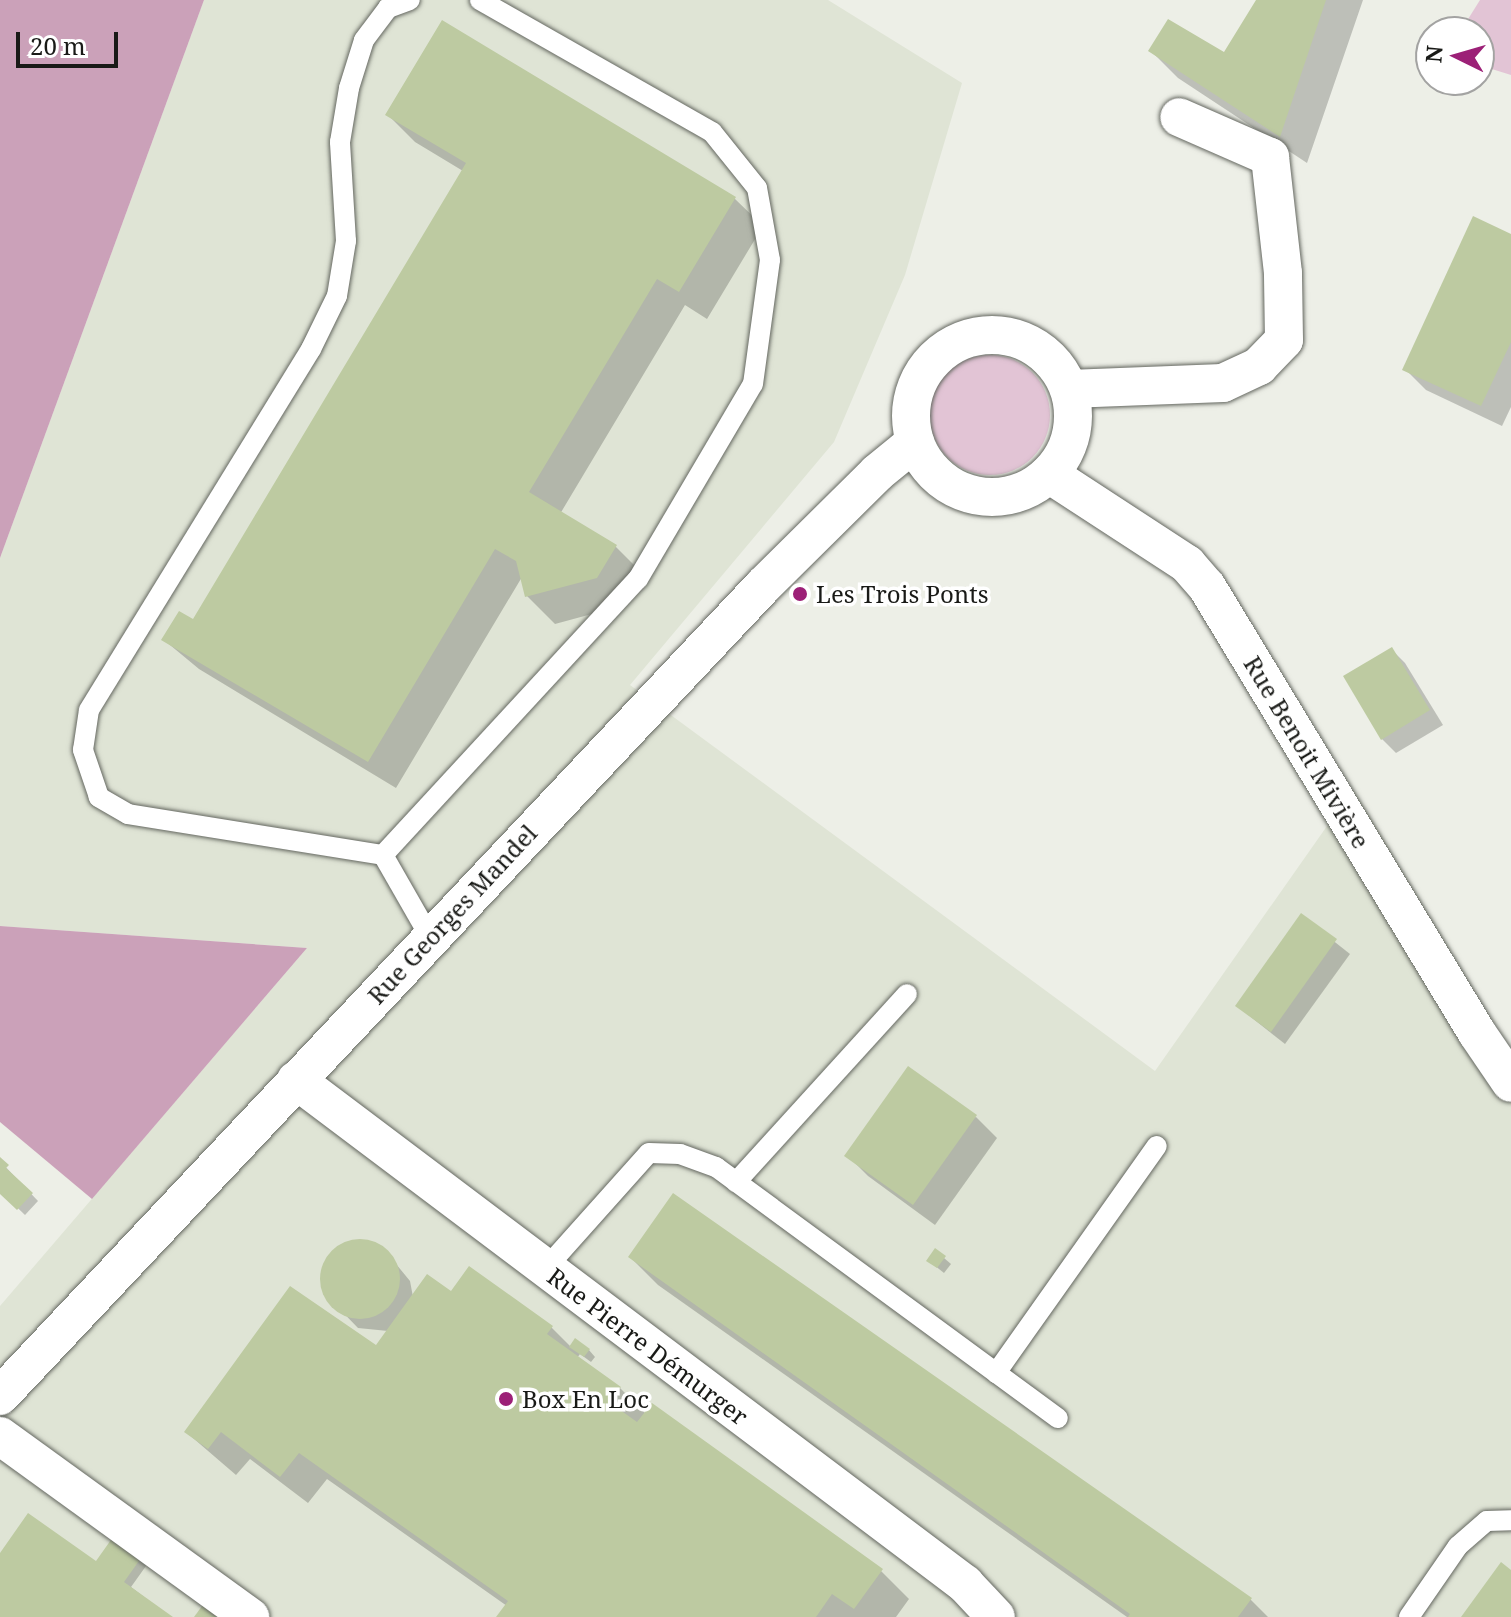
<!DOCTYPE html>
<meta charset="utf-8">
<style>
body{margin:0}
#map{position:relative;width:1511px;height:1617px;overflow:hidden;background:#edefe7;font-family:"Noto Serif",serif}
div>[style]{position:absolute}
.built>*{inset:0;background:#dfe4d5}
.green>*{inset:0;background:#e2c4d5}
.round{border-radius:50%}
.forest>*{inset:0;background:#cba1b9}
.shadow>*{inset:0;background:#0003}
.building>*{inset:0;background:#bdcaa1}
.roads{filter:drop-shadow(0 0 2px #646760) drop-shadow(0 0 2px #646760)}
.service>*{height:20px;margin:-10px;padding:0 10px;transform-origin:10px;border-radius:10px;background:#fff}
.minor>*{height:38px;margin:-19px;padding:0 19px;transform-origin:19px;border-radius:19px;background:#fff}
.minor>.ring{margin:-19px;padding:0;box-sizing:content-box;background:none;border:38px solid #fff;border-radius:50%}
.dots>*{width:22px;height:22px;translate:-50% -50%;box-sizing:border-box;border:4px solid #fff;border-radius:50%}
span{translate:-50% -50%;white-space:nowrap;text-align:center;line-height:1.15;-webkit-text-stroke:7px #fff;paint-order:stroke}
.poi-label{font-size:24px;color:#191a17}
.left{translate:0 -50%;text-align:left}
.street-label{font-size:24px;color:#191a17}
.north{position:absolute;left:1415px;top:16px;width:80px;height:80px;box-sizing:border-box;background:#fff;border:2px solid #a3a3a2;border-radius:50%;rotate:275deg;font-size:22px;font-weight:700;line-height:32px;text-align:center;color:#191a17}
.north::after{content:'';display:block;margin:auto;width:28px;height:36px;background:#9c2077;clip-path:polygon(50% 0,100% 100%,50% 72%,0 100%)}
.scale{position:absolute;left:16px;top:32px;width:102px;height:36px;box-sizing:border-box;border:4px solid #191a17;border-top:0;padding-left:10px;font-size:24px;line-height:28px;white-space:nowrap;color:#191a17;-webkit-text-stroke:6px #fff;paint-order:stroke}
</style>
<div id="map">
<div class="built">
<div style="clip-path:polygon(204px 0,828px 0,962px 83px,905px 275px,834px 442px,630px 685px,1155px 1071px,1353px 789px,1511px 1052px,1511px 1617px,0 1617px,0 1306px,307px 948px,0 926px,0 558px)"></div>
</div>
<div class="green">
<div style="clip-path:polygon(1480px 0,1511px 0,1511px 75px,1479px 65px,1479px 32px,1460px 32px)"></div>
<div class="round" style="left:930px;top:355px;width:120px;height:120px"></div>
</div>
<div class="forest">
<div style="clip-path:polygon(0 0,204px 0,0 558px)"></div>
<div style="clip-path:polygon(0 926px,307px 948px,92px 1199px,0 1122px)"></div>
</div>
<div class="shadow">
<div style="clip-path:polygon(1258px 0,1363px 0,1307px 163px,1178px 78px,1151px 51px,1225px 55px)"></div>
<div style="clip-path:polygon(443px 23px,735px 199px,763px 226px,707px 319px,685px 305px,560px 514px,616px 547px,643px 574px,625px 605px,555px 624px,527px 596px,522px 577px,396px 788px,199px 669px,164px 640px,194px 622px,463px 171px,415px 142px,388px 115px)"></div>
<div style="clip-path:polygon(1511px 236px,1511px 407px,1502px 426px,1426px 390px,1405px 369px)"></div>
<div style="clip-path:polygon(1391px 649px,1405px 663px,1443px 725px,1396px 753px,1382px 739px)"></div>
<div style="clip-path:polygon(1302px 916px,1350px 954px,1285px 1044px,1237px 1006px)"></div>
<div style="clip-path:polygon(976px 1117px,997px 1138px,935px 1225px,868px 1176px,847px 1155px)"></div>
<div style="clip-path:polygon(0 1161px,38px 1201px,25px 1215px,0 1191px)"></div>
<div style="clip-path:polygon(348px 1242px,374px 1244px,387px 1253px,410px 1281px,413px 1297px,452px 1294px,551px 1327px,571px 1347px,589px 1350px,595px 1357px,591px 1362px,580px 1354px,577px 1358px,620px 1388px,646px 1414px,881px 1571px,909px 1599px,896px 1617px,499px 1617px,507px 1606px,327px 1479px,308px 1503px,250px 1459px,236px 1475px,186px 1432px,376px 1348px,388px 1331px,358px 1328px,325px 1294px,322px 1279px,325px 1263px,335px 1250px)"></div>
<div style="clip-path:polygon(630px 1257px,1250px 1599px,1268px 1617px,1127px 1617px,658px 1285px)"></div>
<div style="clip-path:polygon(944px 1258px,951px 1264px,944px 1273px,929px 1261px)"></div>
<div style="clip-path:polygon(0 1556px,96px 1564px,140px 1559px,146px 1566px,131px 1587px,170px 1617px,0 1617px)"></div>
</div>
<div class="building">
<div style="clip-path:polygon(1256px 0,1326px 0,1280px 137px,1148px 51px,1168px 19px,1224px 52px)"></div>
<div style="clip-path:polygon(442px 20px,736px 197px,679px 292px,657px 279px,529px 492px,617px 545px,597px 578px,525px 597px,516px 561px,495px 549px,368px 762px,161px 640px,179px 611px,193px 619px,466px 163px,385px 115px)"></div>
<div style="clip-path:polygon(1473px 216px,1511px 234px,1511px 342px,1481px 406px,1402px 370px)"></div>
<div style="clip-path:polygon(1392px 647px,1430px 710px,1381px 740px,1343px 676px)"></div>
<div style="clip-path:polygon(1301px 913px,1337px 939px,1271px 1032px,1235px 1006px)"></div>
<div style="clip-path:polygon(908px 1066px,977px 1115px,913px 1205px,844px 1156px)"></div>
<div style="clip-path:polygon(0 1157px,9px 1165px,6px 1168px,33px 1193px,17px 1210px,0 1194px)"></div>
<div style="clip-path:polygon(673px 1193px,1252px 1598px,1238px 1617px,1128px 1617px,1130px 1614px,628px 1257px)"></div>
<div class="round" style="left:320px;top:1239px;width:80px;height:80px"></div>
<div style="clip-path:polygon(935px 1248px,946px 1256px,937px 1268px,926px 1261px)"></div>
<div style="clip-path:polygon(469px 1266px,553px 1326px,547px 1334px,621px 1387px,609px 1402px,637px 1422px,652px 1403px,883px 1569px,854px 1609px,832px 1594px,816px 1617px,496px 1617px,508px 1601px,299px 1453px,280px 1477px,221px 1432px,208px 1449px,184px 1432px,290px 1286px,376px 1345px,427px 1274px,451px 1291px)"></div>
<div style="clip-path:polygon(575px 1338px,590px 1349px,584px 1357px,569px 1347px)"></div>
<div style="clip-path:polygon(28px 1513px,96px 1561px,113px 1537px,141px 1558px,124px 1582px,173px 1617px,0 1617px,0 1553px)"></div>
<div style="clip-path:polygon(1501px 1562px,1511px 1570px,1511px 1617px,1461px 1617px)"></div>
<div style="clip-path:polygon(205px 1602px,227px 1617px,194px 1617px)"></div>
</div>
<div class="roads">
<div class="service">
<div style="left:383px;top:855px;width:258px;rotate:-170.9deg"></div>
<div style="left:128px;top:814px;width:34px;rotate:-150deg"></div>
<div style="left:99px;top:797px;width:50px;rotate:-108.8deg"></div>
<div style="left:83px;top:750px;width:40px;rotate:-81.5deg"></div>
<div style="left:89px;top:710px;width:424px;rotate:-58.4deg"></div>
<div style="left:311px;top:349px;width:59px;rotate:-63.9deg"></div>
<div style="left:337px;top:296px;width:56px;rotate:-80.7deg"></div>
<div style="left:346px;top:241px;width:99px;rotate:-93.5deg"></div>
<div style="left:340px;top:142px;width:55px;rotate:-80.5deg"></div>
<div style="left:349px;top:88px;width:50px;rotate:-72.6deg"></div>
<div style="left:364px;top:40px;width:40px;rotate:-53deg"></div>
<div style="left:388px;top:8px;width:23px;rotate:-20deg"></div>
<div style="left:383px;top:855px;width:376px;rotate:-47.3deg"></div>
<div style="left:638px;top:579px;width:226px;rotate:-59.5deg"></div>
<div style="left:753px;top:384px;width:125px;rotate:-82.2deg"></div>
<div style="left:770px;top:260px;width:73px;rotate:-100.2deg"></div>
<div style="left:757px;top:188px;width:72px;rotate:-128.8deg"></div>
<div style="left:712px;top:132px;width:267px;rotate:-150.4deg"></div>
<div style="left:383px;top:855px;width:95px;rotate:60.2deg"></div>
<div style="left:736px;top:1182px;width:254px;rotate:-47.7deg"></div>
<div style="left:546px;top:1268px;width:154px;rotate:-48.2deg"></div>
<div style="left:649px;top:1153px;width:31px;rotate:2deg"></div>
<div style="left:680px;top:1154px;width:38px;rotate:20deg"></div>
<div style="left:716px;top:1167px;width:424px;rotate:36.3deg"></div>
<div style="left:996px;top:1373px;width:278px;rotate:-54.7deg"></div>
<div style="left:1409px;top:1617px;width:86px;rotate:-55.4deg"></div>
<div style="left:1458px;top:1546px;width:38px;rotate:-41deg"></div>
<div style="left:1487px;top:1521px;width:24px;rotate:-2deg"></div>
</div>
<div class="minor">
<div class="ring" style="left:911px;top:335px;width:124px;height:124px"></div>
<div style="left:1069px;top:389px;width:154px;rotate:-2.2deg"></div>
<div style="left:1223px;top:383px;width:40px;rotate:-25deg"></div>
<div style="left:1259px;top:366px;width:36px;rotate:-46deg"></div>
<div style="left:1284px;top:340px;width:67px;rotate:-90.9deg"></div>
<div style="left:1283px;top:273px;width:117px;rotate:-96.4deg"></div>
<div style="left:1270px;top:157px;width:99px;rotate:-156.3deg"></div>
<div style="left:1049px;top:474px;width:165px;rotate:33.1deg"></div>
<div style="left:1187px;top:564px;width:30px;rotate:49deg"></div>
<div style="left:1207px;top:587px;width:521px;rotate:58.81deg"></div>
<div style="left:1477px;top:1033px;width:60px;rotate:55.8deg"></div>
<div style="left:296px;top:1080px;width:838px;rotate:36.99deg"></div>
<div style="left:965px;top:1584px;width:45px;rotate:46.8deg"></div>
<div style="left:0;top:1396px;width:1113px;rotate:-46.71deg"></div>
<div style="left:763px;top:586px;width:161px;rotate:-44.7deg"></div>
<div style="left:877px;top:473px;width:49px;rotate:-39.2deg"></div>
<div style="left:0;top:1436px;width:309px;rotate:35.9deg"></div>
</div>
</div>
<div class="dots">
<div style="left:800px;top:594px;background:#9c2077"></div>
<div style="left:506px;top:1399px;background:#9c2077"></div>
</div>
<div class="poi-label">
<span class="left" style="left:816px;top:594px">Les Trois Ponts</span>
<span class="left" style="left:522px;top:1399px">Box En Loc</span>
</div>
<div class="street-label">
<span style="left:1307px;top:752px;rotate:59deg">Rue Benoit Mivière</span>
<span style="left:452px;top:914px;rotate:-47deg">Rue Georges Mandel</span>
<span style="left:648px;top:1346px;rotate:37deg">Rue Pierre Démurger</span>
</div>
<div class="north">N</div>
<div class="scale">20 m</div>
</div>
